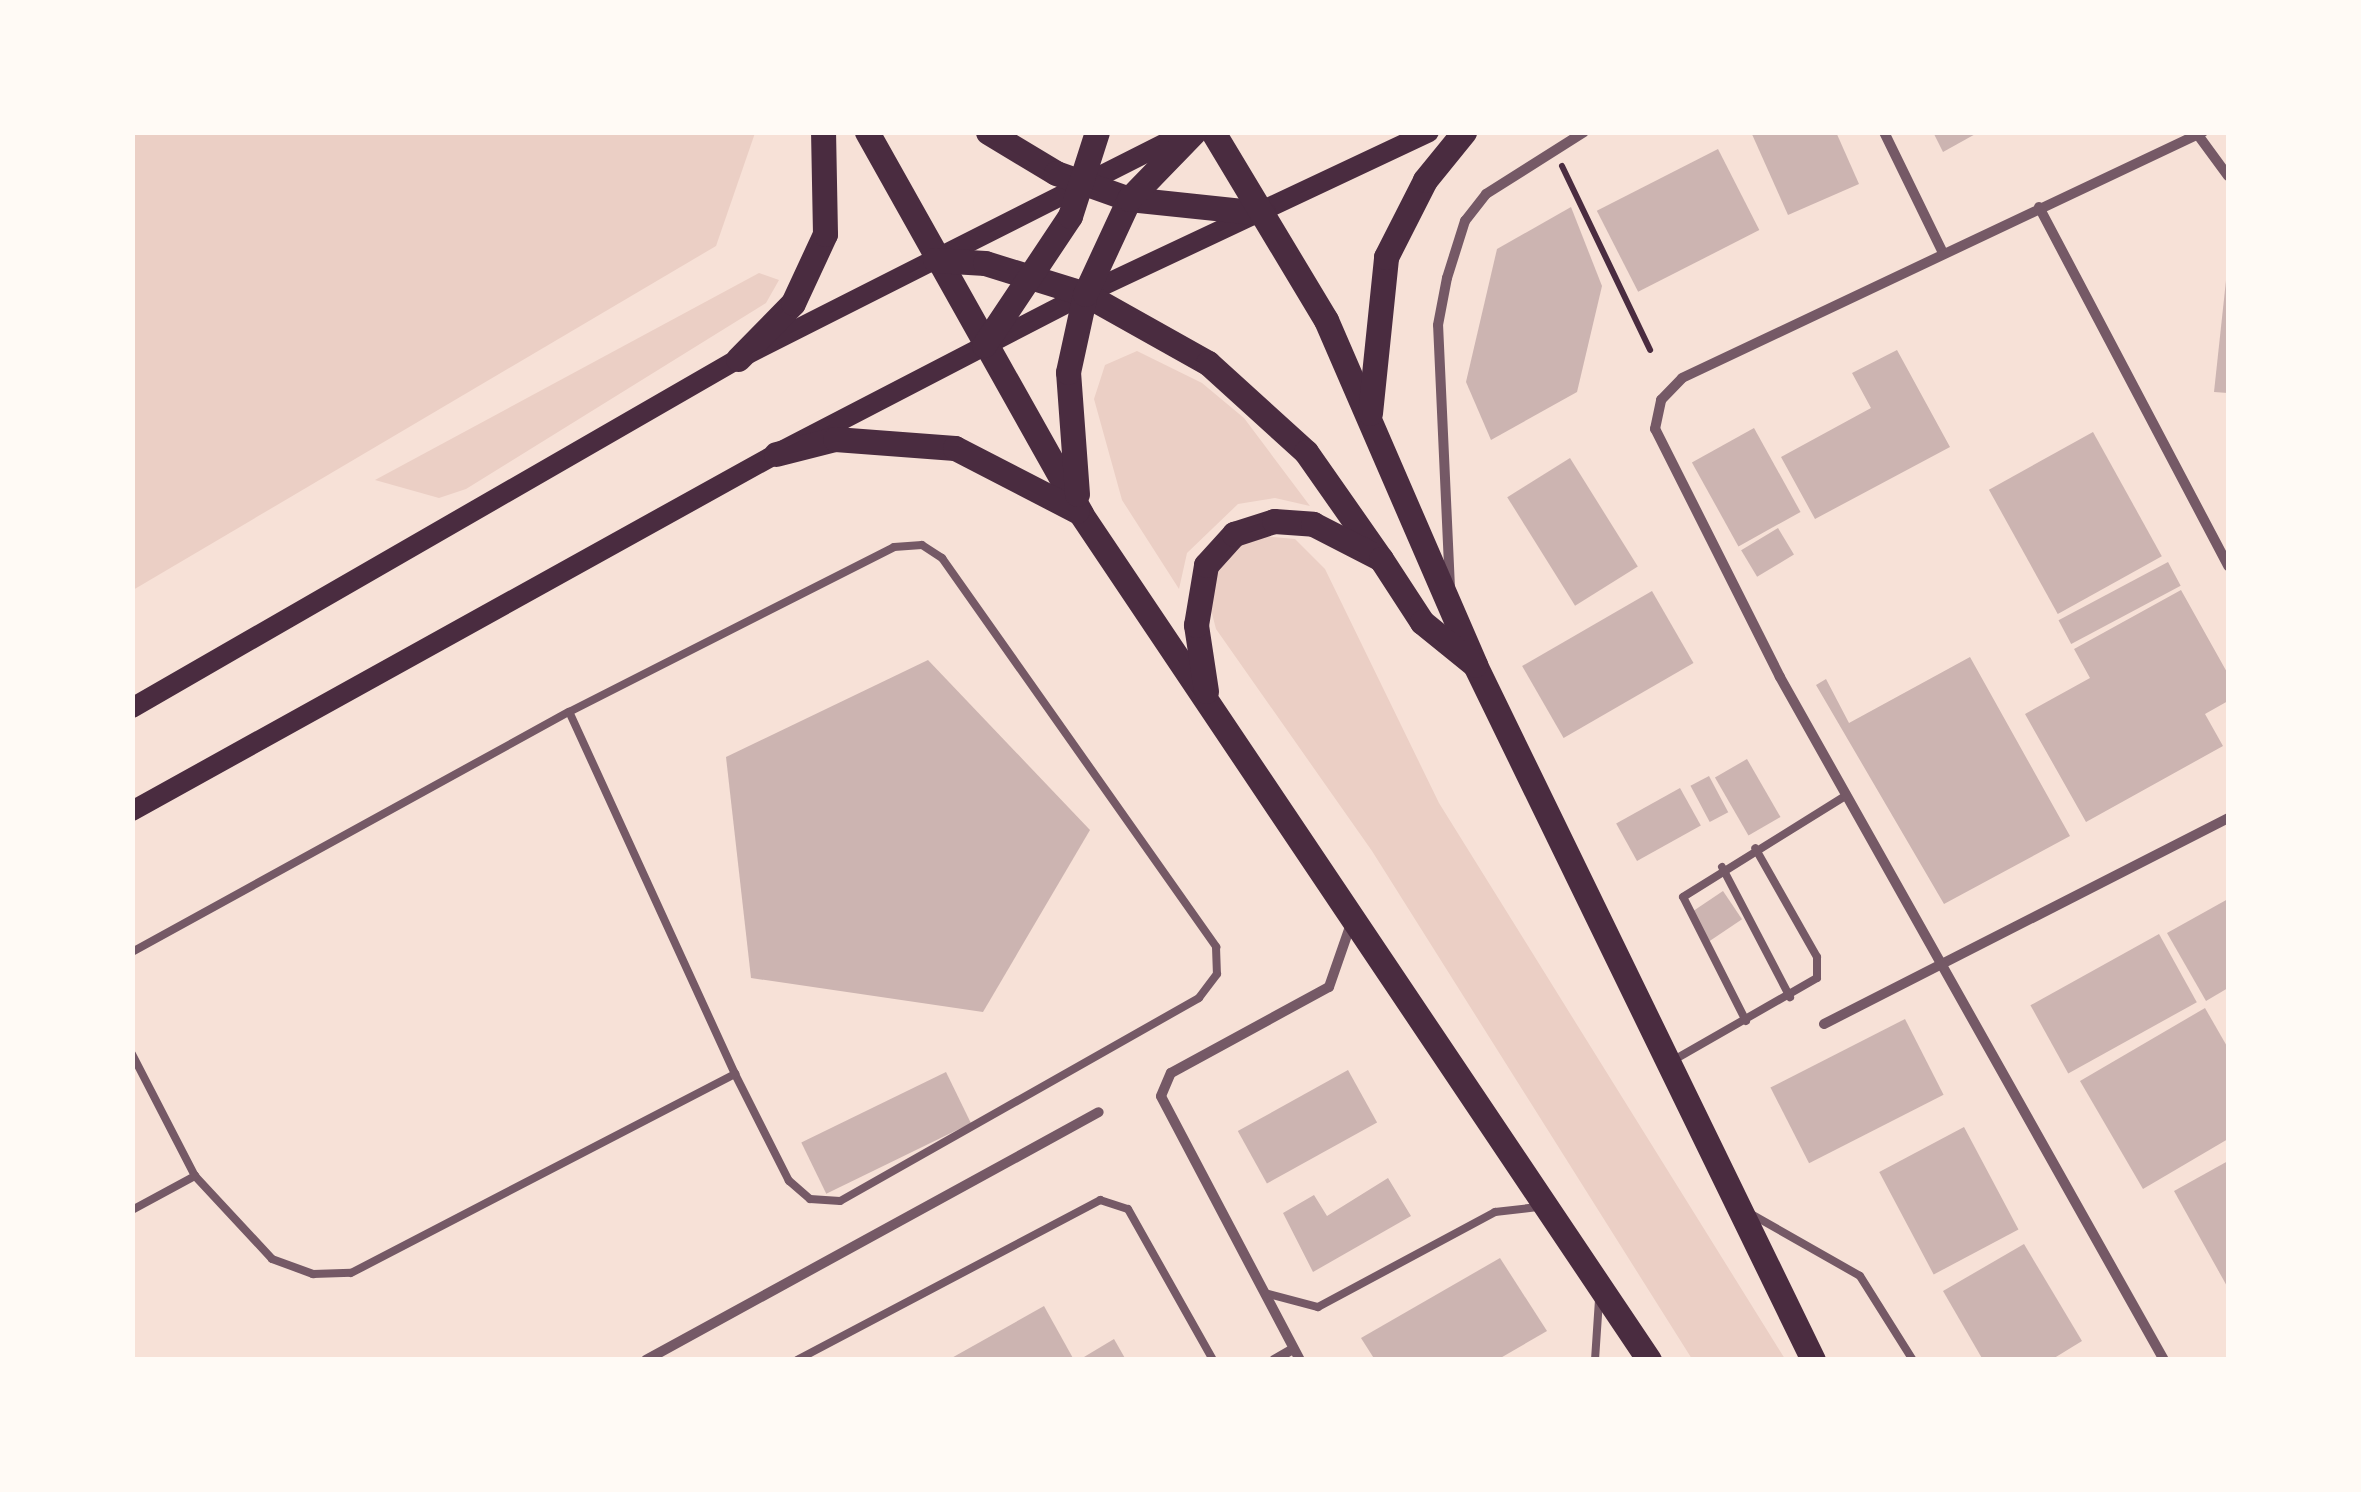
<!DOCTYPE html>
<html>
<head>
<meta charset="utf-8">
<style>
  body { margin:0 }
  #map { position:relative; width:2361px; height:1492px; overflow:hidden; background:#f7e1d7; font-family:Barlow,sans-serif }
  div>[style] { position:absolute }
  .green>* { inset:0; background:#ebcfc5 }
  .building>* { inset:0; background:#ccb4b1; transform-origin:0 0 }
  .path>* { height:6px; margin:-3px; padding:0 3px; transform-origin:3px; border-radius:3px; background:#4a2c40 }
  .service>* { height:8px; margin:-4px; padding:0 4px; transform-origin:4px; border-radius:4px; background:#755966 }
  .minor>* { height:10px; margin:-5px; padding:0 5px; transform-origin:5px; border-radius:5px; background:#755966 }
  .secondary>* { height:20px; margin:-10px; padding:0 10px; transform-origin:10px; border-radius:10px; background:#4a2c40 }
  .primary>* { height:25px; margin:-12.5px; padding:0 12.5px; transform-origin:12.5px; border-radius:12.5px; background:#4a2c40 }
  span { translate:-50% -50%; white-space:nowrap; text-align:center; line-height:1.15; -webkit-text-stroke:8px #fffaf5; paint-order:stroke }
  .frame { position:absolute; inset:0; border:135px solid #fffaf5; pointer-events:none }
</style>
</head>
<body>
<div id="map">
  <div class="green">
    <i style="clip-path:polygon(133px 132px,755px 132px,755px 133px,716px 246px,133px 590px)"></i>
    <i style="clip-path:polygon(759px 273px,779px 280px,766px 303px,466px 489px,439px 498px,375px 480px)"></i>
    <i style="clip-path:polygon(1137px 351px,1202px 383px,1244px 418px,1310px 506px,1275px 498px,1238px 504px,1187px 553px,1179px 589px,1122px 500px,1094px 399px,1105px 365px)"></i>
    <i style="clip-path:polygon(1260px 536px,1295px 539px,1325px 569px,1439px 803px,1785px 1359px,1692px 1359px,1372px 851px,1216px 629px,1209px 602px,1217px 565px,1231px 546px)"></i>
  </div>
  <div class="building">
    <i style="clip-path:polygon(1751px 132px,1836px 132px,1859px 184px,1788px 215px)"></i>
    <i style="clip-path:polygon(1933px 132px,1979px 132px,1943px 152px)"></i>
    <i style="left:1718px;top:149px;width:91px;height:136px;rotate:63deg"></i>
    <i style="clip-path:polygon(1571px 207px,1602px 286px,1577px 392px,1491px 440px,1466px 382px,1497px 249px)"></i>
    <i style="clip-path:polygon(2228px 262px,2228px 393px,2214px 392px)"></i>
    <i style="clip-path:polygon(1897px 350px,1950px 447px,1815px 519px,1781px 457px,1871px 408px,1852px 373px)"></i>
    <i style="left:1754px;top:428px;width:96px;height:71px;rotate:61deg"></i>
    <i style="left:2093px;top:432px;width:142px;height:119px;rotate:61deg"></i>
    <i style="left:1570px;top:458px;width:128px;height:74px;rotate:58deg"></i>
    <i style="left:1778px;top:528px;width:31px;height:43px;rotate:59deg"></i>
    <i style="left:2168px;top:562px;width:27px;height:124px;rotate:62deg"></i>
    <i style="clip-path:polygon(2181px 590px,2228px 674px,2228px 701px,2205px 714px,2223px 746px,2086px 822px,2025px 714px,2090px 678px,2074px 649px)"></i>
    <i style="left:1652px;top:591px;width:83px;height:150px;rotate:60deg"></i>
    <i style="clip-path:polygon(1970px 657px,2070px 836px,1944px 904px,1816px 685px,1826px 679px,1849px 723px)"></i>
    <i style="clip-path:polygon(928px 660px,1090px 830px,983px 1012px,751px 978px,726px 757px)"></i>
    <i style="left:1747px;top:759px;width:67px;height:37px;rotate:60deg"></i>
    <i style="left:1709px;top:776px;width:41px;height:21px;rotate:62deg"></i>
    <i style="left:1680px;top:788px;width:43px;height:73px;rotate:61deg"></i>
    <i style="left:1723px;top:891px;width:34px;height:39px;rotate:56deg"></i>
    <i style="clip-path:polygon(2228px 899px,2228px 988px,2206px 1001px,2167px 933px)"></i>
    <i style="left:2159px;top:934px;width:78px;height:147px;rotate:61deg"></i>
    <i style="clip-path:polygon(2205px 1008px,2228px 1048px,2228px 1139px,2143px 1189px,2080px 1081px)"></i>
    <i style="left:1905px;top:1019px;width:85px;height:151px;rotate:63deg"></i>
    <i style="left:1348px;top:1070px;width:60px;height:126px;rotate:61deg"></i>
    <i style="left:946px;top:1072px;width:57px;height:161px;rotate:64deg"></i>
    <i style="left:1964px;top:1127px;width:116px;height:96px;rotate:62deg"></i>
    <i style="clip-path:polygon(2228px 1161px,2228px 1288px,2174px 1191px)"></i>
    <i style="clip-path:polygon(1388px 1178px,1411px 1216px,1313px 1272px,1283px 1213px,1314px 1195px,1327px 1216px)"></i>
    <i style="clip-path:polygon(2024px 1244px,2082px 1341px,2051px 1360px,1983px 1360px,1943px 1291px)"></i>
    <i style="clip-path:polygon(1500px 1258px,1547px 1331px,1497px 1360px,1375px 1360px,1361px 1338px)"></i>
    <i style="clip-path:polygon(1044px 1306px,1074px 1360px,948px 1360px)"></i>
    <i style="clip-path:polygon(1114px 1339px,1126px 1360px,1079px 1360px)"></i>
  </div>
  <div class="path">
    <i style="left:1562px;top:166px;width:204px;rotate:64.4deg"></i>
  </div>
  <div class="service">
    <i style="left:1722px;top:867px;width:147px;rotate:62.4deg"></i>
    <i style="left:132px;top:952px;width:499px;rotate:-28.8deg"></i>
    <i style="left:569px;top:712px;width:364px;rotate:-26.9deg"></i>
    <i style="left:894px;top:547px;width:28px;rotate:-4deg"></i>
    <i style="left:922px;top:545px;width:24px;rotate:33deg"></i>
    <i style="left:942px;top:558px;width:476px;rotate:54.8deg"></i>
    <i style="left:1216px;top:947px;width:27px;rotate:88deg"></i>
    <i style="left:1217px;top:974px;width:30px;rotate:127deg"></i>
    <i style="left:1199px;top:998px;width:412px;rotate:150.5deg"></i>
    <i style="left:840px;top:1201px;width:30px;rotate:-176deg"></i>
    <i style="left:810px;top:1199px;width:28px;rotate:-139deg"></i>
    <i style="left:789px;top:1181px;width:120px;rotate:-116.8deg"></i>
    <i style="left:735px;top:1074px;width:398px;rotate:-114.6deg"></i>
    <i style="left:1746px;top:1021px;width:139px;rotate:-116.9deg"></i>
    <i style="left:1683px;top:897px;width:193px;rotate:-31.9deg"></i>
    <i style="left:132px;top:1054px;width:137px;rotate:62.7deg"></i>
    <i style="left:195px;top:1176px;width:113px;rotate:47.1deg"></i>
    <i style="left:272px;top:1259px;width:44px;rotate:20.1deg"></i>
    <i style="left:313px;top:1274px;width:38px;rotate:-2deg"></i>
    <i style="left:351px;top:1273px;width:433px;rotate:-27.4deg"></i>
    <i style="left:1672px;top:1061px;width:167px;rotate:-29.8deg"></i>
    <i style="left:1817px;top:978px;width:21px;rotate:-90deg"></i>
    <i style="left:1817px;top:957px;width:125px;rotate:-119.6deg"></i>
    <i style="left:132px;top:1210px;width:72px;rotate:-28.4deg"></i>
    <i style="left:1751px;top:1214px;width:125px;rotate:29.6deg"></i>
    <i style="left:1860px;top:1276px;width:99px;rotate:57.8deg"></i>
    <i style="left:1265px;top:1293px;width:55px;rotate:14.8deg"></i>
    <i style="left:1318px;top:1307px;width:201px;rotate:-28.2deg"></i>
    <i style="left:1495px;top:1212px;width:43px;rotate:-6.6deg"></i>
    <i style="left:797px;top:1360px;width:343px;rotate:-27.8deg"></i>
    <i style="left:1100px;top:1200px;width:29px;rotate:18deg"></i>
    <i style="left:1128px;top:1209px;width:173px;rotate:60.6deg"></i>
    <i style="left:1595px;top:1360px;width:61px;rotate:-86.2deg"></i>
  </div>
  <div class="minor">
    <i style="left:1884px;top:132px;width:132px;rotate:64deg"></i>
    <i style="left:2198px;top:135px;width:51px;rotate:53.8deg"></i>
    <i style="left:2039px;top:207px;width:406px;rotate:62.2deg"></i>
    <i style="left:1450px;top:588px;width:263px;rotate:-92.6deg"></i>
    <i style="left:1438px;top:325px;width:48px;rotate:-79.2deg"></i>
    <i style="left:1447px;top:278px;width:60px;rotate:-72.5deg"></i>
    <i style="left:1465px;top:221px;width:34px;rotate:-52deg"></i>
    <i style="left:1486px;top:194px;width:116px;rotate:-32.3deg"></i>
    <i style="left:1824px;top:1024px;width:453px;rotate:-27deg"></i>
    <i style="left:646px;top:1360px;width:516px;rotate:-28.7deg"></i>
    <i style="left:1274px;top:1360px;width:22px;rotate:-30deg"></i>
    <i style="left:1300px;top:1360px;width:298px;rotate:-117.8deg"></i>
    <i style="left:1161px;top:1096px;width:25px;rotate:-67deg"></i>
    <i style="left:1171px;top:1073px;width:180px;rotate:-28.6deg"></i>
    <i style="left:1329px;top:987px;width:67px;rotate:-70.8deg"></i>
    <i style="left:2164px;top:1360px;width:784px;rotate:-119.35deg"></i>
    <i style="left:1780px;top:677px;width:278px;rotate:-116.7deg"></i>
    <i style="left:1655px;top:429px;width:30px;rotate:-78deg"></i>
    <i style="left:1661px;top:400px;width:30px;rotate:-46deg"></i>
    <i style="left:1682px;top:378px;width:576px;rotate:-25.28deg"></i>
  </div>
  <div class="secondary">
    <i style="left:132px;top:708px;width:699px;rotate:-29.94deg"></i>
    <i style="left:738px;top:359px;width:503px;rotate:-26.82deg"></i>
    <i style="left:132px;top:811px;width:736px;rotate:-29deg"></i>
    <i style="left:776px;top:454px;width:348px;rotate:-27.4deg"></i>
    <i style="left:1085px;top:294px;width:380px;rotate:-25.2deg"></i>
  </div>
  <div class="primary">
    <i style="left:867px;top:132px;width:438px;rotate:60.7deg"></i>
    <i style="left:1081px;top:514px;width:1019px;rotate:56.12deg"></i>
    <i style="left:988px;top:132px;width:79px;rotate:31.1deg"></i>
    <i style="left:1056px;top:173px;width:77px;rotate:19.6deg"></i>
    <i style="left:1129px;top:199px;width:135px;rotate:6deg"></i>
    <i style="left:1213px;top:132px;width:219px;rotate:59deg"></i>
    <i style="left:1326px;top:320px;width:376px;rotate:66.6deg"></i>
    <i style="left:1475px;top:665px;width:773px;rotate:64.06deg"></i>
    <i style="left:935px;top:260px;width:50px;rotate:3.4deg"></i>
    <i style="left:985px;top:263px;width:105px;rotate:17.2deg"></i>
    <i style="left:1085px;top:294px;width:141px;rotate:29.3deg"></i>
    <i style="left:1208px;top:363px;width:132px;rotate:42.2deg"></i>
    <i style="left:1306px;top:452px;width:131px;rotate:55deg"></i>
    <i style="left:984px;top:345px;width:155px;rotate:-56.3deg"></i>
    <i style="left:1070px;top:216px;width:88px;rotate:-72.2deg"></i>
    <i style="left:738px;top:359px;width:78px;rotate:-45.5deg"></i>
    <i style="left:793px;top:303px;width:76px;rotate:-65.1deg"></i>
    <i style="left:825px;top:234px;width:102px;rotate:-91.1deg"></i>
    <i style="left:1370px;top:413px;width:157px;rotate:-84.1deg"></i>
    <i style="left:1386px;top:257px;width:86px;rotate:-63.1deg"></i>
    <i style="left:1425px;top:180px;width:62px;rotate:-50.9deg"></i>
    <i style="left:776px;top:454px;width:61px;rotate:-14.3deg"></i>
    <i style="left:835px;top:439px;width:120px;rotate:4.3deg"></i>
    <i style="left:955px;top:448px;width:137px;rotate:27.3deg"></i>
    <i style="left:1077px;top:494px;width:122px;rotate:-94.2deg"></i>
    <i style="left:1068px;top:372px;width:80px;rotate:-77.7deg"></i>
    <i style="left:1085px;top:294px;width:105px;rotate:-65.1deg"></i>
    <i style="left:1129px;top:199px;width:93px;rotate:-45.9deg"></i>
    <i style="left:1206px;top:691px;width:67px;rotate:-98.6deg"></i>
    <i style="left:1196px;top:625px;width:61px;rotate:-80.5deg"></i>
    <i style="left:1206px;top:565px;width:42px;rotate:-47.9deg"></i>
    <i style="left:1234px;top:534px;width:42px;rotate:-18deg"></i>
    <i style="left:1274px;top:521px;width:39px;rotate:4deg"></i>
    <i style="left:1313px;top:524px;width:76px;rotate:27.2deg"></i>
    <i style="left:1381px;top:559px;width:75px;rotate:56.9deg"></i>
    <i style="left:1422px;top:622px;width:68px;rotate:39.1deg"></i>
  </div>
  <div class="frame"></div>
</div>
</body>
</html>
